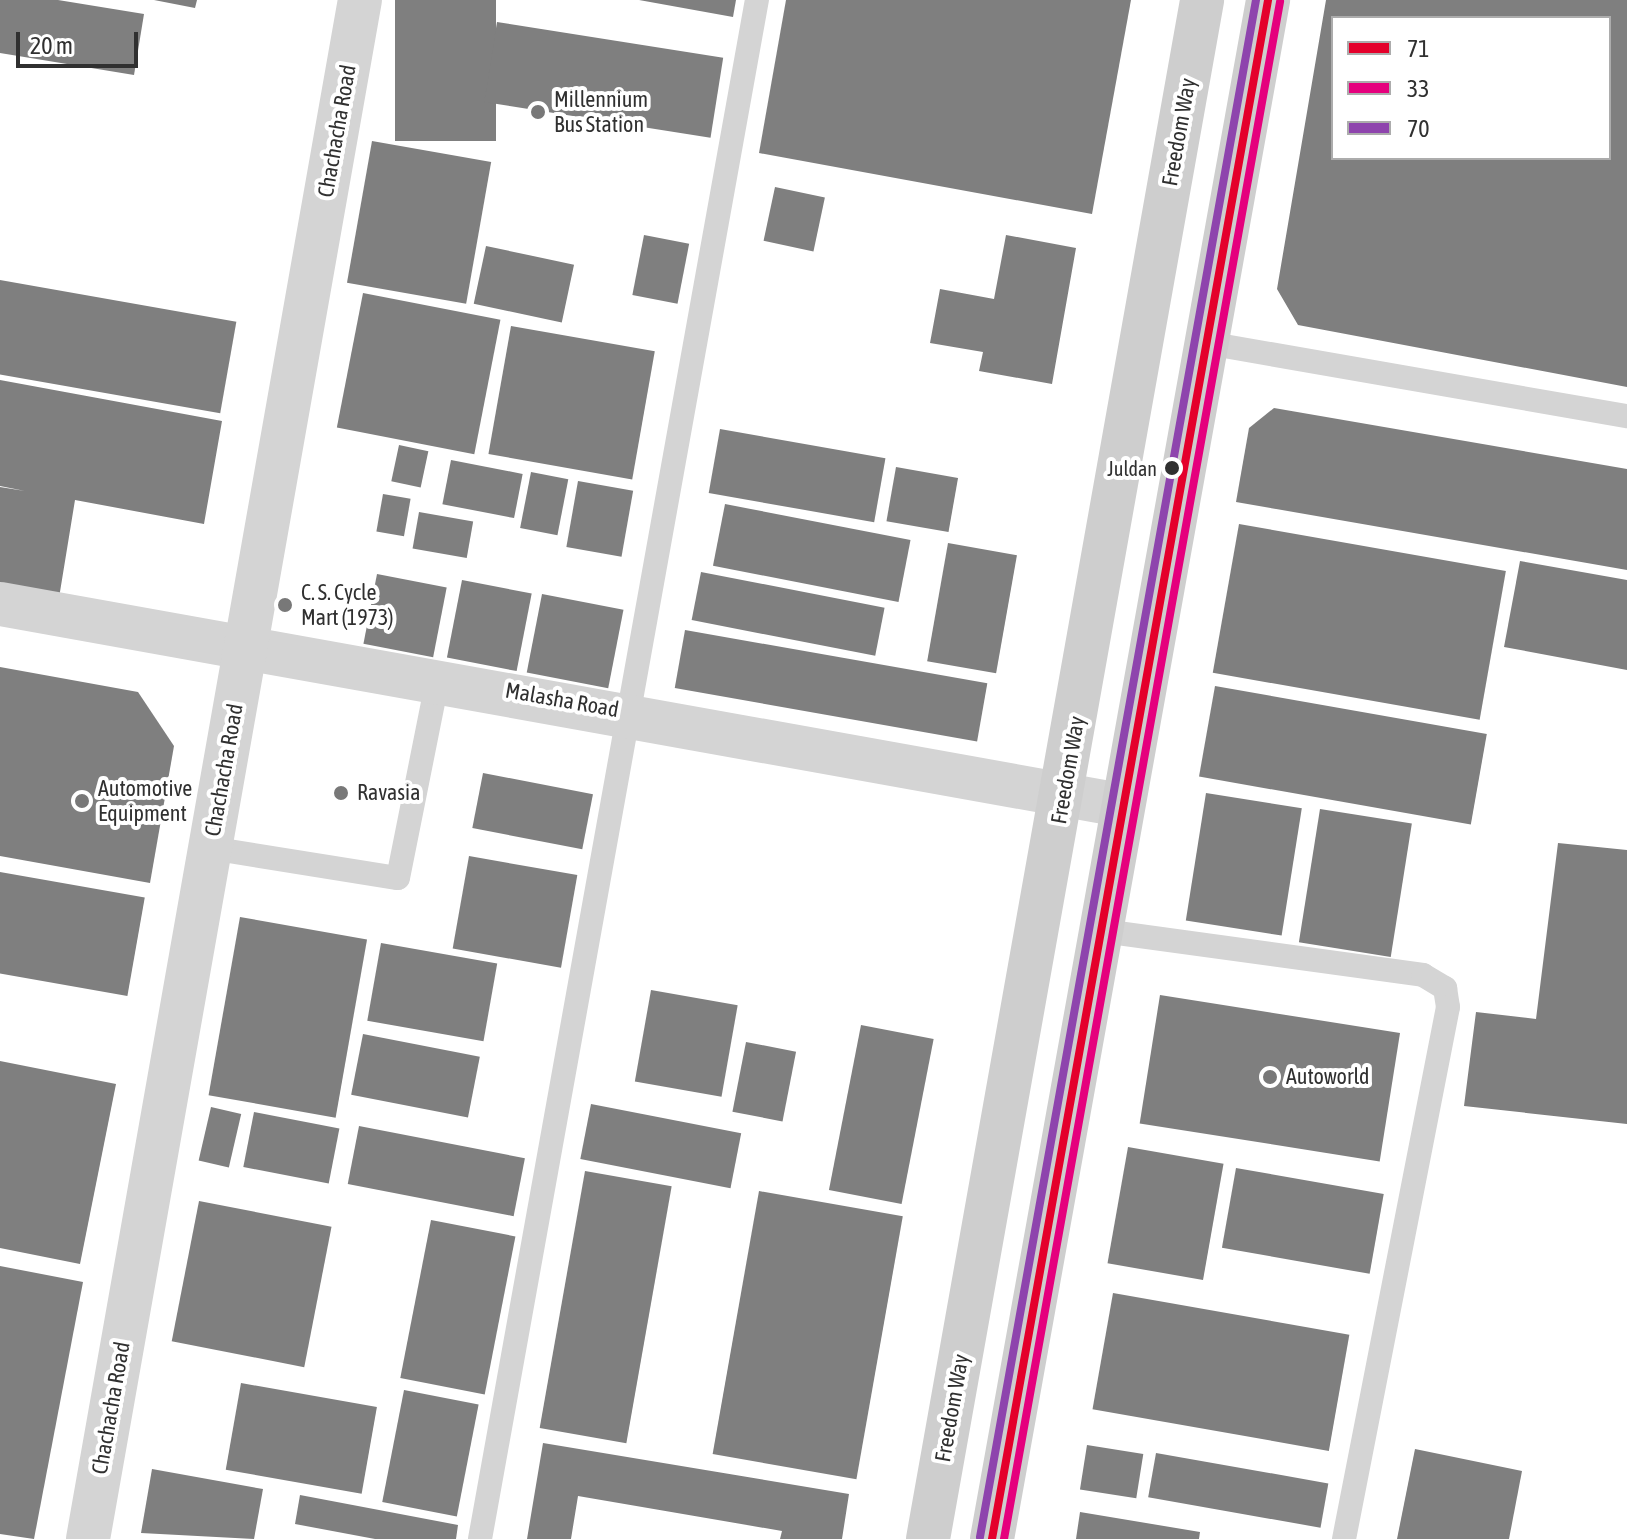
<!DOCTYPE html>
<html>
<head>
<meta charset="utf-8">
<style>
  body { margin:0 }
  #map { position:relative; width:1627px; height:1539px; overflow:hidden; background:#fff; font-family:"Asap Condensed",sans-serif }
  div>[style] { position:absolute }
  .building>* { inset:0; background:#7f7f7f; transform-origin:0 0 }
  .service>* { height:24px; margin:-12px; padding:0 12px; transform-origin:12px; border-radius:12px; background:#d4d4d4 }
  .tertiary>* { height:44px; margin:-22px; padding:0 22px; transform-origin:22px; border-radius:22px; background:#d4d4d4 }
  .secondary>* { height:44px; margin:-22px; padding:0 22px; transform-origin:22px; border-radius:22px; background:#cecece }
  .bus-1>* { height:8px; margin:-4px; padding:0 4px; transform-origin:4px; border-radius:4px; background:#e4002b }
  .bus-2>* { height:8px; margin:-4px; padding:0 4px; transform-origin:4px; border-radius:4px; background:#e5007d }
  .bus-3>* { height:8px; margin:-4px; padding:0 4px; transform-origin:4px; border-radius:4px; background:#8e44ad }
  .dots>* { width:22px; height:22px; translate:-50% -50%; box-sizing:border-box; border:4px solid #fff; border-radius:50% }
  span { translate:-50% -50%; white-space:nowrap; text-align:center; line-height:1.15; -webkit-text-stroke:8px #fff; paint-order:stroke }
  .bus-label { font-size:20px; color:#303030 }
  .right { translate:-100% -50%; text-align:right }
  .poi-label { font-size:22px; color:#303030 }
  .left { translate:0 -50%; text-align:left }
  .street-label { font-size:22px; color:#303030 }
  .legend { position:absolute; left:1331px; top:16px; width:280px; height:144px; box-sizing:border-box; background:#fff; border:2px solid #acacac; margin:0; padding:10px 14px; list-style:none; font-size:24px; color:#303030 }
  .legend li { display:flex; align-items:center; gap:16px; height:40px }
  .legend b { width:40px; border:2px solid #acacac }
  .scale { position:absolute; left:16px; top:32px; width:122px; height:36px; box-sizing:border-box; border:4px solid #303030; border-top:0; padding-left:10px; font-size:24px; line-height:28px; white-space:nowrap; color:#303030; -webkit-text-stroke:6px #fff; paint-order:stroke }
</style>
</head>
<body>
<div id="map">
  <div class="building">
    <i style="clip-path:polygon(0 0,58px 0,144px 14px,134px 75px,0 53px)"></i>
    <i style="clip-path:polygon(154px 0,197px 0,195px 8px)"></i>
    <i style="left:395px;top:0;width:101px;height:141px"></i>
    <i style="clip-path:polygon(639px 0,736px 0,733px 17px)"></i>
    <i style="clip-path:polygon(786px 0,1131px 0,1092px 214px,759px 153px)"></i>
    <i style="clip-path:polygon(evenodd,1326px 0,1627px 0,1627px 387px,1298px 325px,1277px 289px,1326px 0,1333px 18px,1609px 18px,1609px 158px,1333px 158px,1333px 18px)"></i>
    <i style="left:497px;top:22px;width:229px;height:81px;rotate:9deg"></i>
    <i style="left:372px;top:141px;width:121px;height:144px;rotate:10deg"></i>
    <i style="left:775px;top:187px;width:51px;height:55px;rotate:12deg"></i>
    <i style="left:644px;top:235px;width:46px;height:61px;rotate:11deg"></i>
    <i style="clip-path:polygon(1006px 235px,1076px 248px,1052px 384px,979px 371px,983px 352px,930px 343px,940px 289px,994px 299px)"></i>
    <i style="left:486px;top:246px;width:90px;height:59px;rotate:12deg"></i>
    <i style="left:0;top:280px;width:240px;height:93px;rotate:10deg"></i>
    <i style="left:363px;top:293px;width:140px;height:137px;rotate:11deg"></i>
    <i style="left:511px;top:326px;width:146px;height:130px;rotate:10deg"></i>
    <i style="clip-path:polygon(0 380px,222px 421px,204px 524px,75px 500px,59px 598px,0 588px,0 487px,25px 491px,0 486px)"></i>
    <i style="clip-path:polygon(1274px 408px,1627px 469px,1627px 570px,1236px 502px,1249px 428px)"></i>
    <i style="left:720px;top:429px;width:168px;height:65px;rotate:10deg"></i>
    <i style="left:399px;top:445px;width:30px;height:37px;rotate:12deg"></i>
    <i style="left:451px;top:460px;width:73px;height:45px;rotate:11deg"></i>
    <i style="left:896px;top:467px;width:63px;height:55px;rotate:10deg"></i>
    <i style="left:531px;top:472px;width:38px;height:57px;rotate:11deg"></i>
    <i style="left:578px;top:481px;width:56px;height:67px;rotate:10deg"></i>
    <i style="left:383px;top:494px;width:28px;height:38px;rotate:10deg"></i>
    <i style="left:725px;top:504px;width:189px;height:63px;rotate:11deg"></i>
    <i style="left:419px;top:512px;width:55px;height:37px;rotate:10deg"></i>
    <i style="left:1239px;top:524px;width:271px;height:151px;rotate:10deg"></i>
    <i style="left:948px;top:543px;width:70px;height:120px;rotate:10deg"></i>
    <i style="clip-path:polygon(1520px 561px,1627px 580px,1627px 670px,1504px 647px)"></i>
    <i style="left:701px;top:572px;width:187px;height:49px;rotate:11deg"></i>
    <i style="left:377px;top:574px;width:71px;height:71px;rotate:11deg"></i>
    <i style="left:462px;top:580px;width:71px;height:79px;rotate:11deg"></i>
    <i style="left:542px;top:594px;width:83px;height:80px;rotate:11deg"></i>
    <i style="left:685px;top:630px;width:307px;height:59px;rotate:10deg"></i>
    <i style="clip-path:polygon(0 667px,138px 692px,174px 746px,150px 883px,0 856px)"></i>
    <i style="left:1215px;top:686px;width:276px;height:92px;rotate:10deg"></i>
    <i style="left:483px;top:773px;width:112px;height:56px;rotate:11deg"></i>
    <i style="left:1206px;top:793px;width:97px;height:129px;rotate:9deg"></i>
    <i style="left:1320px;top:809px;width:93px;height:135px;rotate:9deg"></i>
    <i style="clip-path:polygon(1558px 843px,1627px 850px,1627px 1124px,1464px 1106px,1476px 1012px,1536px 1019px)"></i>
    <i style="left:469px;top:856px;width:110px;height:94px;rotate:10deg"></i>
    <i style="left:0;top:872px;width:147px;height:100px;rotate:10deg"></i>
    <i style="left:240px;top:917px;width:129px;height:181px;rotate:10deg"></i>
    <i style="left:381px;top:943px;width:118px;height:79px;rotate:10deg"></i>
    <i style="left:651px;top:990px;width:88px;height:93px;rotate:10deg"></i>
    <i style="left:1160px;top:995px;width:243px;height:130px;rotate:9deg"></i>
    <i style="left:861px;top:1025px;width:74px;height:168px;rotate:11deg"></i>
    <i style="left:363px;top:1034px;width:119px;height:62px;rotate:11deg"></i>
    <i style="left:746px;top:1042px;width:51px;height:71px;rotate:11deg"></i>
    <i style="clip-path:polygon(0 1061px,116px 1084px,80px 1264px,0 1248px)"></i>
    <i style="left:591px;top:1104px;width:153px;height:56px;rotate:11deg"></i>
    <i style="left:211px;top:1107px;width:31px;height:55px;rotate:13deg"></i>
    <i style="left:254px;top:1112px;width:87px;height:56px;rotate:11deg"></i>
    <i style="left:359px;top:1126px;width:169px;height:59px;rotate:11deg"></i>
    <i style="left:1128px;top:1147px;width:97px;height:118px;rotate:10deg"></i>
    <i style="left:1236px;top:1168px;width:150px;height:81px;rotate:10deg"></i>
    <i style="left:585px;top:1171px;width:88px;height:261px;rotate:10deg"></i>
    <i style="left:759px;top:1191px;width:146px;height:267px;rotate:10deg"></i>
    <i style="left:199px;top:1201px;width:135px;height:143px;rotate:11deg"></i>
    <i style="left:431px;top:1220px;width:86px;height:161px;rotate:11deg"></i>
    <i style="clip-path:polygon(0 1266px,83px 1282px,34px 1539px,0 1534px)"></i>
    <i style="left:1113px;top:1293px;width:240px;height:118px;rotate:10deg"></i>
    <i style="left:241px;top:1383px;width:138px;height:88px;rotate:10deg"></i>
    <i style="left:404px;top:1390px;width:76px;height:114px;rotate:11deg"></i>
    <i style="clip-path:polygon(543px 1443px,849px 1494px,842px 1539px,780px 1539px,782px 1531px,578px 1496px,571px 1539px,527px 1539px)"></i>
    <i style="left:1087px;top:1445px;width:57px;height:45px;rotate:9deg"></i>
    <i style="clip-path:polygon(1415px 1449px,1522px 1471px,1509px 1539px,1397px 1539px)"></i>
    <i style="left:1156px;top:1453px;width:175px;height:45px;rotate:10deg"></i>
    <i style="clip-path:polygon(152px 1469px,263px 1489px,254px 1539px,141px 1533px)"></i>
    <i style="clip-path:polygon(300px 1495px,458px 1525px,456px 1539px,375px 1539px,295px 1524px)"></i>
    <i style="clip-path:polygon(1080px 1512px,1200px 1532px,1199px 1539px,1076px 1539px)"></i>
  </div>
  <div class="service">
    <i style="left:1207px;top:343px;width:426px;rotate:9.9deg"></i>
    <i style="left:210px;top:848px;width:190px;rotate:9.1deg"></i>
    <i style="left:398px;top:878px;width:204px;rotate:-78.7deg"></i>
    <i style="left:1103px;top:931px;width:323px;rotate:7.8deg"></i>
    <i style="left:1423px;top:975px;width:26px;rotate:31deg"></i>
    <i style="left:1445px;top:988px;width:19px;rotate:81deg"></i>
    <i style="left:1448px;top:1007px;width:542px;rotate:101.06deg"></i>
    <i style="left:480px;top:1539px;width:1564px;rotate:-79.8deg"></i>
  </div>
  <div class="tertiary">
    <i style="left:0;top:604px;width:1139px;rotate:10.17deg"></i>
    <i style="left:88px;top:1539px;width:1563px;rotate:-79.98deg"></i>
  </div>
  <div class="secondary">
    <i style="left:928px;top:1539px;width:1563px;rotate:-79.9deg"></i>
    <i style="left:992px;top:1539px;width:1564px;rotate:-79.83deg"></i>
  </div>
  <div class="bus-1">
    <i style="left:992px;top:1539px;width:1564px;rotate:-79.83deg"></i>
  </div>
  <div class="bus-2">
    <i style="left:1004px;top:1539px;width:1562px;rotate:-79.82deg"></i>
  </div>
  <div class="bus-3">
    <i style="left:980px;top:1537px;width:1562px;rotate:-79.82deg"></i>
  </div>
  <div class="dots">
    <i style="left:538px;top:112px;background:#787878"></i>
    <i style="left:1172px;top:468px;background:#303030"></i>
    <i style="left:285px;top:605px;background:#787878"></i>
    <i style="left:341px;top:793px;background:#787878"></i>
    <i style="left:82px;top:801px;background:#787878"></i>
    <i style="left:1270px;top:1077px;background:#787878"></i>
  </div>
  <div class="bus-label">
    <span class="right" style="left:1157px;top:468px">Juldan</span>
  </div>
  <div class="poi-label">
    <span class="left" style="left:554px;top:112px">Millennium<br>Bus Station</span>
    <span class="left" style="left:301px;top:605px">C. S. Cycle<br>Mart (1973)</span>
    <span class="left" style="left:98px;top:801px">Automotive<br>Equipment</span>
    <span class="left" style="left:357px;top:793px">Ravasia</span>
    <span class="left" style="left:1286px;top:1077px">Autoworld</span>
  </div>
  <div class="street-label">
    <span style="left:337px;top:131px;rotate:-80deg">Chachacha Road</span>
    <span style="left:1179px;top:132px;rotate:-80deg">Freedom Way</span>
    <span style="left:562px;top:700px;rotate:10deg">Malasha Road</span>
    <span style="left:224px;top:770px;rotate:-80deg">Chachacha Road</span>
    <span style="left:1068px;top:770px;rotate:-80deg">Freedom Way</span>
    <span style="left:111px;top:1408px;rotate:-80deg">Chachacha Road</span>
    <span style="left:952px;top:1408px;rotate:-80deg">Freedom Way</span>
  </div>
  <ul class="legend">
  <li><b style="height:10px;background:#e4002b"></b>71</li>
  <li><b style="height:10px;background:#e5007d"></b>33</li>
  <li><b style="height:10px;background:#8e44ad"></b>70</li>
  </ul>
  <div class="scale">20 m</div>
</div>
</body>
</html>
